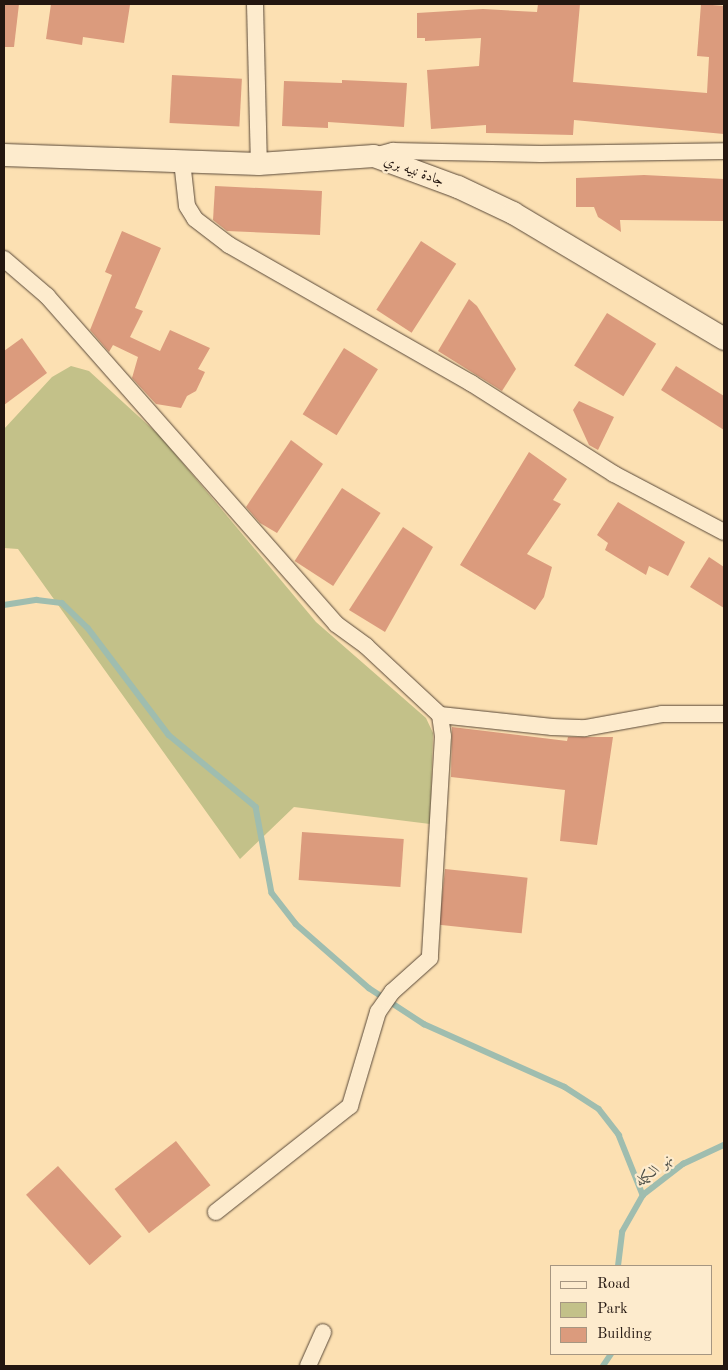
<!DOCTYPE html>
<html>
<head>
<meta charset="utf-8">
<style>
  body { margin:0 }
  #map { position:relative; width:728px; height:1370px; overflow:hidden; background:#fce0b2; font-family:"Old Standard TT",Amiri,serif }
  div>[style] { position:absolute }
  .green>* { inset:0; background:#c3c189 }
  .stream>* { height:5.5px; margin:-2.75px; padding:0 2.75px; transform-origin:2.75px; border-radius:2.75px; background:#9fbdaf }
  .building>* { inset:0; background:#db9b7d; transform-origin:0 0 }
  .roads { filter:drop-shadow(0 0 1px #594838) drop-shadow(0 0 1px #594838) }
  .street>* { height:16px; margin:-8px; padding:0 8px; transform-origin:8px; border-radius:8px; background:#fdebcd }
  .secondary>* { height:22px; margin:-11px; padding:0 11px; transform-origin:11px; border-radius:11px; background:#fdebcd }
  span { translate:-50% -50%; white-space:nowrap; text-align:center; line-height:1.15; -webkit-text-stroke:4.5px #fdebcd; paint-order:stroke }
  .street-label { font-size:14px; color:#231610 }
  .water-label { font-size:15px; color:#4e5048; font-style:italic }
  .frame { position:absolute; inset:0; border:5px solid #231610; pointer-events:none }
  .legend { position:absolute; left:550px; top:1265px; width:162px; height:90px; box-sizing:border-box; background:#fdebcd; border:1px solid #a69681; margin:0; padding:6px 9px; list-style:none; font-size:15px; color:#231610 }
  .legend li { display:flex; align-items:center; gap:10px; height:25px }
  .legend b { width:25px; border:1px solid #a69681 }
</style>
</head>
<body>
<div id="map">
  <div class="green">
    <i style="clip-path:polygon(71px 366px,89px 371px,160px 436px,316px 622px,426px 718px,433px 733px,430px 824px,294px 807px,240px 859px,18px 549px,4px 548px,4px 429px,52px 377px)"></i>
  </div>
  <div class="stream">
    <i style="left:4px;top:605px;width:33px;rotate:-9deg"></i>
    <i style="left:37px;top:600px;width:25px;rotate:7deg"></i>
    <i style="left:62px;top:603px;width:36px;rotate:44deg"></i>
    <i style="left:88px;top:628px;width:134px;rotate:52.9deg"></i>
    <i style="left:169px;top:735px;width:113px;rotate:39.6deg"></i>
    <i style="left:256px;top:807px;width:87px;rotate:79.5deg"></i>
    <i style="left:272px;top:893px;width:39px;rotate:52deg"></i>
    <i style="left:296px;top:924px;width:97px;rotate:41.2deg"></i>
    <i style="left:369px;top:988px;width:66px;rotate:33.2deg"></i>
    <i style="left:424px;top:1024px;width:154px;rotate:24.1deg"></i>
    <i style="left:565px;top:1087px;width:40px;rotate:32.9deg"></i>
    <i style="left:599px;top:1109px;width:33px;rotate:52deg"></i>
    <i style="left:619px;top:1135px;width:65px;rotate:68.2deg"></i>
    <i style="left:618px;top:1266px;width:34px;rotate:-83deg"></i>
    <i style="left:622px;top:1232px;width:43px;rotate:-60.4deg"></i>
    <i style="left:643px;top:1195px;width:51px;rotate:-37.8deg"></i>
    <i style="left:683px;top:1164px;width:45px;rotate:-24.9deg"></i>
    <i style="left:603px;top:1366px;width:14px;rotate:-56deg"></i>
  </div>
  <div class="building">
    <i style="clip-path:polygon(4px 4px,19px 4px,14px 47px,4px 47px)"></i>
    <i style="clip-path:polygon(51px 4px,130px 5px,124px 43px,83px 37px,82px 45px,46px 39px)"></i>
    <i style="clip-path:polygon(538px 4px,580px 4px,573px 82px,707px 93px,709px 57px,697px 56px,701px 4px,724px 6px,724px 134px,574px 120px,573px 135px,486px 133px,486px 125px,431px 129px,427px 70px,479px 66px,481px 38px,425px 41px,425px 38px,417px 38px,417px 13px,483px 9px,537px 12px)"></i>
    <i style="left:172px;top:75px;width:70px;height:48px;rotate:3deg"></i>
    <i style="clip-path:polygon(342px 80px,407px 83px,404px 127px,328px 122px,328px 128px,282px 126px,284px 81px,342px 83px)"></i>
    <i style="clip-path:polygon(644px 175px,724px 179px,724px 221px,620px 220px,621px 232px,598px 217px,594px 207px,576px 207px,576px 178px)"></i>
    <i style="clip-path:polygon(215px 186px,322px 191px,320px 235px,227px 231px,213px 220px)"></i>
    <i style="clip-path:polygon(122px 231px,161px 248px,135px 308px,143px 311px,130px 337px,160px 351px,170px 330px,210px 348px,198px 369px,205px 372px,196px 391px,187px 396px,181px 408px,156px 404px,132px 378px,138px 357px,113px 345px,109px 352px,90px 330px,112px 275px,105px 272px)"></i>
    <i style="left:421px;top:241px;width:42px;height:82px;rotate:33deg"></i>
    <i style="clip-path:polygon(469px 299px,477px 306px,516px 369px,502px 391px,438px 351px)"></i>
    <i style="left:607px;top:313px;width:58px;height:62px;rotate:32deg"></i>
    <i style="clip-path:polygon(22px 338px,47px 373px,4px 405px,4px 351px)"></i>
    <i style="left:344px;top:348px;width:40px;height:78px;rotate:32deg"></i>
    <i style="clip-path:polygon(676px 366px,724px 396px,724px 430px,661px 390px)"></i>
    <i style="clip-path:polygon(579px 401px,614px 417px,598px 450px,589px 445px,573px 410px)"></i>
    <i style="clip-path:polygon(291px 440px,323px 464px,277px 533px,260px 523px,246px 507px)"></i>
    <i style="clip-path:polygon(529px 452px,567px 479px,553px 500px,561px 504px,527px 554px,552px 567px,544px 597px,535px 610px,460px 565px)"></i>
    <i style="left:342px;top:488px;width:46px;height:87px;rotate:33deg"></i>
    <i style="clip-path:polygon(618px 502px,685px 542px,668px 576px,649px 566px,646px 575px,605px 550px,608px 543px,597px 535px)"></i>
    <i style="clip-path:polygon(403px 527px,433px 547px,385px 632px,349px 610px)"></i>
    <i style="clip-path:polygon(709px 557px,724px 567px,724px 608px,690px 587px)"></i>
    <i style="clip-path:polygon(452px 727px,567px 741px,568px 737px,613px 737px,597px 845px,560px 841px,565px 790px,451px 777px)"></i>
    <i style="left:302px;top:832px;width:102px;height:48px;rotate:4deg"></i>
    <i style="left:445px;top:869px;width:83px;height:56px;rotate:6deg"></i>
    <i style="left:176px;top:1141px;width:56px;height:78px;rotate:52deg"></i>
    <i style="left:58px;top:1166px;width:95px;height:43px;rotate:48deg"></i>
  </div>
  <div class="roads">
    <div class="street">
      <i style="left:255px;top:4px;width:160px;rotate:88.6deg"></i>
      <i style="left:374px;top:156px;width:20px;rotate:-15deg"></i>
      <i style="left:393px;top:151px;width:148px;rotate:1.2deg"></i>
      <i style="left:541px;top:154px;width:183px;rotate:-0.9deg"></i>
      <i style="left:182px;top:161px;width:45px;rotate:83.7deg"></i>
      <i style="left:187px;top:206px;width:15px;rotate:58deg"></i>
      <i style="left:195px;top:219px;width:43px;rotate:37.4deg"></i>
      <i style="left:229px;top:245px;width:279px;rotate:29.7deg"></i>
      <i style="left:471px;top:383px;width:169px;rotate:32.5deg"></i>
      <i style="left:614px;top:474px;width:124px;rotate:27.8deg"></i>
      <i style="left:4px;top:259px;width:57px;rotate:40.7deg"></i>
      <i style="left:47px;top:296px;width:437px;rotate:48.6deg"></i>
      <i style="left:336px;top:624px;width:37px;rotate:36deg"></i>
      <i style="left:366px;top:646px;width:101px;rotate:43deg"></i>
      <i style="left:440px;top:715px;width:21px;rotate:82deg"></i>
      <i style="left:443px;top:736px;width:222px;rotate:93.4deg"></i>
      <i style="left:430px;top:958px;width:51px;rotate:138.2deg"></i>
      <i style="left:392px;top:992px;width:24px;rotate:125deg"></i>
      <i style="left:378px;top:1012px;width:98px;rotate:106.6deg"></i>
      <i style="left:350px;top:1106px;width:171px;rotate:141.7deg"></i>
      <i style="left:440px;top:715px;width:113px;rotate:6.1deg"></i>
      <i style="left:552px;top:727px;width:33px;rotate:2deg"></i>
      <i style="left:585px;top:728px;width:78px;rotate:-10.3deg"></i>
      <i style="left:662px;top:714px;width:62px"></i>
      <i style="left:308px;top:1366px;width:37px;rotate:-66deg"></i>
    </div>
    <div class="secondary">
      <i style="left:4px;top:155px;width:255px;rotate:2deg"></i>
      <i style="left:259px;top:164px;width:115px;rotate:-4deg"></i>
      <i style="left:374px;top:156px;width:90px;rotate:20.3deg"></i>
      <i style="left:458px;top:187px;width:61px;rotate:25.3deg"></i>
      <i style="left:513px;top:213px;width:246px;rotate:30.8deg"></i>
    </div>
  </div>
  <div class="street-label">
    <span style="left:414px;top:171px;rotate:20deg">جادة نبيه بري</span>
  </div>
  <div class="water-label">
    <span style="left:655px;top:1171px;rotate:-39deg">نهر الكمله</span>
  </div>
  <div class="frame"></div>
  <ul class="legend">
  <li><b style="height:6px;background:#fdebcd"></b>Road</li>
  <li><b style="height:14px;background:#c3c189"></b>Park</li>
  <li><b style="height:14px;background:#db9b7d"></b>Building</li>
  </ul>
</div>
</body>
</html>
